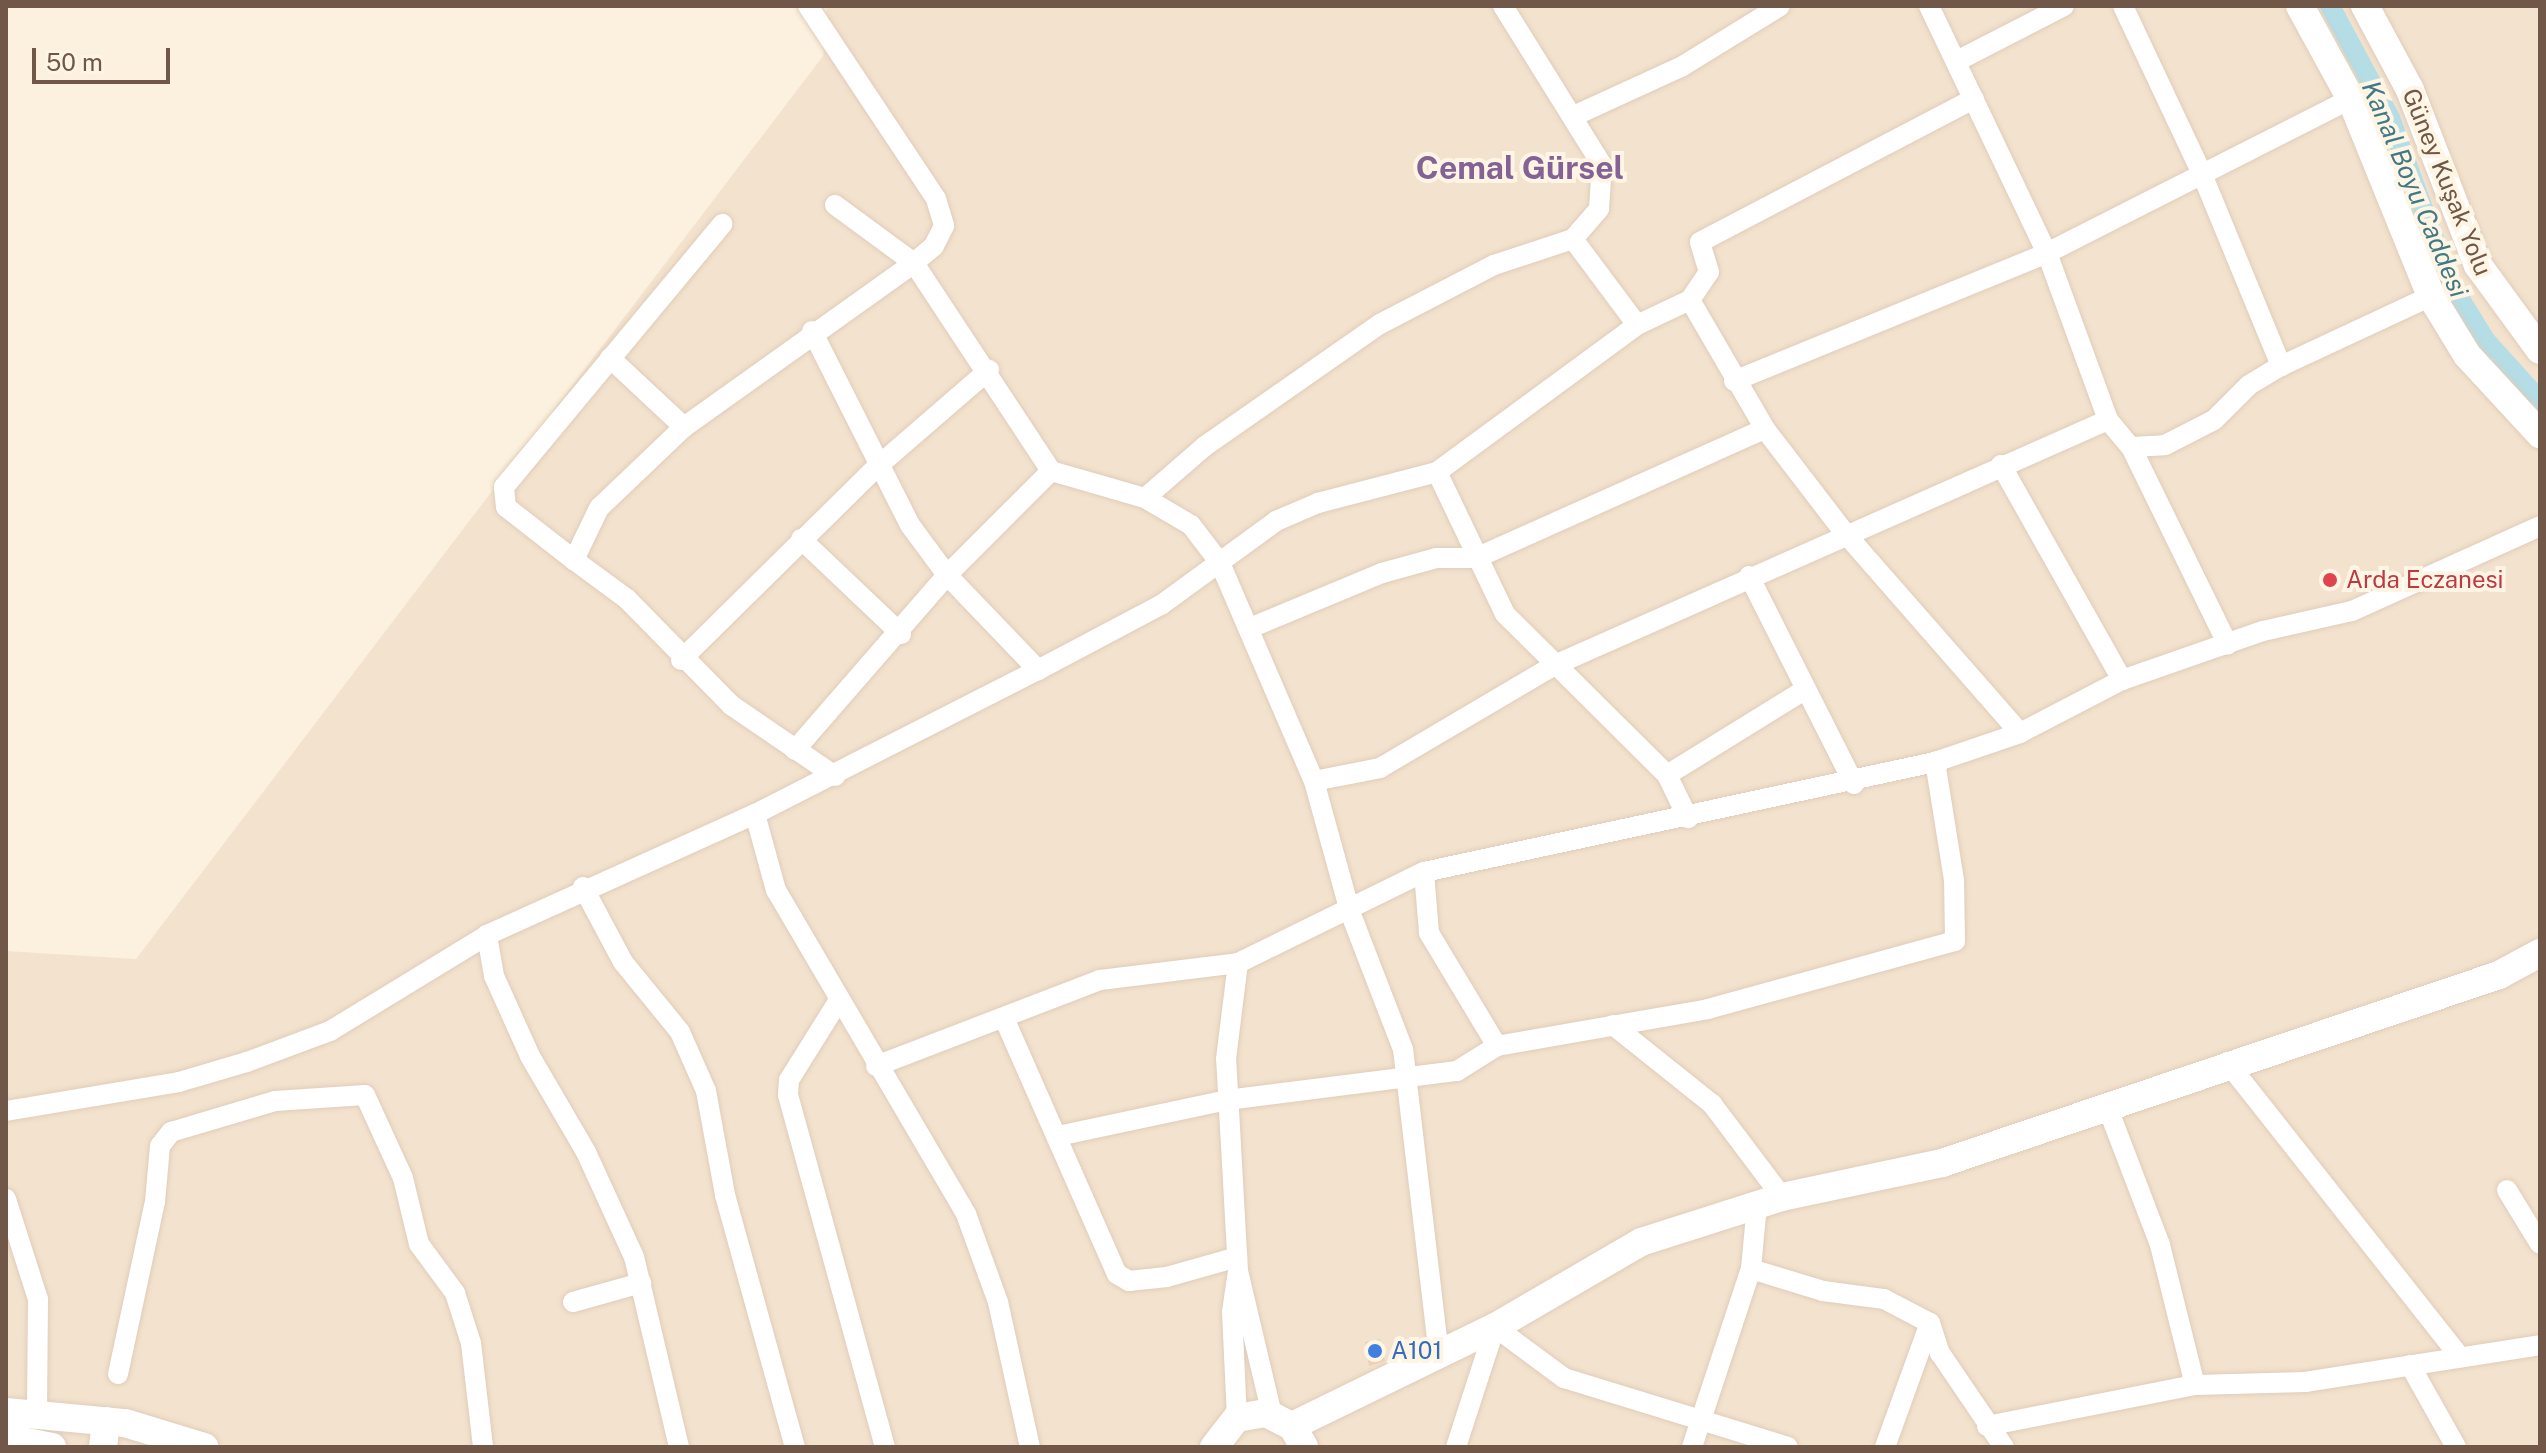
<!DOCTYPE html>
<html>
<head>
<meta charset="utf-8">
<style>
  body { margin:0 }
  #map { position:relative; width:2546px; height:1453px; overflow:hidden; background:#fcf1de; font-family:"Public Sans",sans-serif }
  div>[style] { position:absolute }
  .residential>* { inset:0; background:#f3e2cd }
  .canal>* { height:20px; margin:-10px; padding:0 10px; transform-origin:10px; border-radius:10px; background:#b4dde5 }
  .building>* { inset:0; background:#f1ceb6 }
  .roads { filter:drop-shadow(0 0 2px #dfcdbb) drop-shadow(0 0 2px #dfcdbb) }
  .street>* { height:20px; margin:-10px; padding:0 10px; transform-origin:10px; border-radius:10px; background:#fff }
  .secondary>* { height:28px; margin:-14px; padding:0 14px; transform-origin:14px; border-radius:14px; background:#fff }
  .dots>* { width:22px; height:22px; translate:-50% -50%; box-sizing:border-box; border:4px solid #fff5e4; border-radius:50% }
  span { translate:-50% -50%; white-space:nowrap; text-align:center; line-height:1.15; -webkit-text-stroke:8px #fff5e4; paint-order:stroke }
  .street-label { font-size:24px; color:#715747 }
  .health-label { font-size:24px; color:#be3a42 }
  .left { translate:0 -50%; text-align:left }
  .shop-label { font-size:24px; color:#366cbe }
  .water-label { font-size:26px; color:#417985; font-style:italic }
  .district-label { font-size:32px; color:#856295; font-weight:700 }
  .frame { position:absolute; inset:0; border:8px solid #715747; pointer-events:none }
  .scale { position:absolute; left:32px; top:48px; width:138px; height:36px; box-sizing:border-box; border:4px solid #715747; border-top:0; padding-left:10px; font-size:24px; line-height:28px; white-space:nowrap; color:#715747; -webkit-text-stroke:6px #fff5e4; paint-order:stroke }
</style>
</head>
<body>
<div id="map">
  <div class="residential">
    <i style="clip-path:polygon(827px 6px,2540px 6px,2540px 1447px,6px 1447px,6px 951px,136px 959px,823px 56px)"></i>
  </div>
  <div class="canal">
    <i style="left:2330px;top:6px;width:127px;rotate:61.8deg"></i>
    <i style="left:2390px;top:118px;width:176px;rotate:70deg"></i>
    <i style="left:2450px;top:283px;width:67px;rotate:58.4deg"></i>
    <i style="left:2485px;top:340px;width:82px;rotate:48deg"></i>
  </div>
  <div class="building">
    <i style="clip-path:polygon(1380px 1339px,1385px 1361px,1369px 1366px,1365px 1342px)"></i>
  </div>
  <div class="roads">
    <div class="street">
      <i style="left:808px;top:6px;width:232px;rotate:56.4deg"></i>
      <i style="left:936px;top:199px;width:28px;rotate:73deg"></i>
      <i style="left:944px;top:226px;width:22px;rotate:117deg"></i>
      <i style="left:934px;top:246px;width:26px;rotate:140deg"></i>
      <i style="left:914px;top:263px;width:282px;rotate:144.5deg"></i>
      <i style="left:684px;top:427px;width:117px;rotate:136.4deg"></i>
      <i style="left:599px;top:508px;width:58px;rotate:115.7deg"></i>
      <i style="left:574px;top:560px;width:66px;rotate:36.3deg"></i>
      <i style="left:627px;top:599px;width:148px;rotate:45.5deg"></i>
      <i style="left:731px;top:705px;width:126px;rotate:34.3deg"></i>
      <i style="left:1503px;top:6px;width:187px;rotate:58.1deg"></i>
      <i style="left:1602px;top:165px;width:44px;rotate:93.9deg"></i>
      <i style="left:1599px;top:209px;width:40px;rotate:131deg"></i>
      <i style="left:1929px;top:6px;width:274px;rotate:64.5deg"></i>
      <i style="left:2047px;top:253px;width:178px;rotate:69.9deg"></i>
      <i style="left:2108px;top:420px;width:35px;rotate:50deg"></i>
      <i style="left:2131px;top:447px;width:220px;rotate:63.9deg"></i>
      <i style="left:2123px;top:6px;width:186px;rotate:64.8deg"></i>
      <i style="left:2202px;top:174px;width:208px;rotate:67.6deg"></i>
      <i style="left:1957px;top:61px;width:120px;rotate:-27.2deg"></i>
      <i style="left:1576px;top:115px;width:115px;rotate:-24.6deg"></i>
      <i style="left:1681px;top:67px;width:116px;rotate:-31.6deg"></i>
      <i style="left:835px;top:205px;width:98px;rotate:36.3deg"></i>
      <i style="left:914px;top:263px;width:249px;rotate:56.6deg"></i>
      <i style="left:1051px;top:471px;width:98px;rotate:16deg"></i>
      <i style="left:1145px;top:498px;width:53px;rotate:30.4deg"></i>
      <i style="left:1191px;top:525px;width:48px;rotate:52.7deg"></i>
      <i style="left:1220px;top:563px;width:237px;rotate:66.7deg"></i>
      <i style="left:1314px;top:781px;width:136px;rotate:74.6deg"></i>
      <i style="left:1350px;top:912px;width:147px;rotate:68.9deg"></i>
      <i style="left:1403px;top:1049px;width:307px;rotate:83.3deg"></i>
      <i style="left:1690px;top:300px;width:149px;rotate:59.8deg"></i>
      <i style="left:1765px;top:429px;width:130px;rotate:52.5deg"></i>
      <i style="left:1844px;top:532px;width:267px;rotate:48.8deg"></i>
      <i style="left:812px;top:331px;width:217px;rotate:63.2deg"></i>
      <i style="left:910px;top:525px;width:62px;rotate:53.5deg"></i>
      <i style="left:947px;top:575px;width:132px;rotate:46.2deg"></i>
      <i style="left:610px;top:358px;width:101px;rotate:43deg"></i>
      <i style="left:1734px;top:381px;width:338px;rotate:-22.2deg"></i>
      <i style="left:2047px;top:253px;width:341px;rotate:-26.9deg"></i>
      <i style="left:2131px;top:447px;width:34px;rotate:-3deg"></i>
      <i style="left:2165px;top:445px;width:55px;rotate:-27deg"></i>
      <i style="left:2214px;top:420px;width:49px;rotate:-45deg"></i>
      <i style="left:2249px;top:385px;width:37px;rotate:-31deg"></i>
      <i style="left:2281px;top:366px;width:166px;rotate:-25deg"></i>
      <i style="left:2001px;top:465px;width:247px;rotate:60.6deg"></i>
      <i style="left:1437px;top:472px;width:157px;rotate:64.4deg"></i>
      <i style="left:1505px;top:614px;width:228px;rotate:44.8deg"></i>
      <i style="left:1667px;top:775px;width:48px;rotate:64deg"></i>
      <i style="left:1145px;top:498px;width:79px;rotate:-40.9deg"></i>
      <i style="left:1205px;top:446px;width:213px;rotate:-34.9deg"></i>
      <i style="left:1380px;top:324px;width:128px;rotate:-27.4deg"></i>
      <i style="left:1494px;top:265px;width:83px;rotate:-18.2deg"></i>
      <i style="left:1573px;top:239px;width:107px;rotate:53.3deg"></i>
      <i style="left:801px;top:539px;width:138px;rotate:43.5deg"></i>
      <i style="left:574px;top:560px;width:86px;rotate:-142.1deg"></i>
      <i style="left:506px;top:507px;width:20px;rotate:-96deg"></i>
      <i style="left:504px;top:487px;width:342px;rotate:-50.3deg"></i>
      <i style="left:1749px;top:576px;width:233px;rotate:63.2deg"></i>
      <i style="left:1250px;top:628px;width:143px;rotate:-22.6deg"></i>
      <i style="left:1382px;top:573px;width:56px;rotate:-15.5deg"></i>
      <i style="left:1436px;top:558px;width:40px"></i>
      <i style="left:1476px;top:558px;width:316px;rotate:-24.1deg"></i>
      <i style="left:681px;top:660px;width:276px;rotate:-44.6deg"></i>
      <i style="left:878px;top:466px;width:147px;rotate:-40.9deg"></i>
      <i style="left:795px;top:750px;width:232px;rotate:-49deg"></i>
      <i style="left:947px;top:575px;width:147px;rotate:-45deg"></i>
      <i style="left:1667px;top:775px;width:163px;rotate:-31.7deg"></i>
      <i style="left:1314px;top:781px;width:67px;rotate:-11.1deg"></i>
      <i style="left:1380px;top:768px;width:203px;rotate:-30.5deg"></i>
      <i style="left:1555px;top:665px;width:605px;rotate:-23.9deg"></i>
      <i style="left:755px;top:814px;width:79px;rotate:74.6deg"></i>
      <i style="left:776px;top:890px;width:376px;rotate:59.6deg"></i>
      <i style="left:966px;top:1214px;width:94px;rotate:70deg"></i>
      <i style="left:998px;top:1302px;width:148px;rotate:77.6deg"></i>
      <i style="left:1424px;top:872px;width:61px;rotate:85.3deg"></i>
      <i style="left:1429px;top:933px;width:132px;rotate:59deg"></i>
      <i style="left:583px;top:887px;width:85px;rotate:61.9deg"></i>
      <i style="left:623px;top:962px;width:90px;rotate:50.8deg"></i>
      <i style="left:680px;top:1032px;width:64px;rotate:66.2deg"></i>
      <i style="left:706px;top:1091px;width:106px;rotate:79.6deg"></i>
      <i style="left:725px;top:1195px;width:262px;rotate:74.5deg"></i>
      <i style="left:839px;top:1000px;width:94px;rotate:122deg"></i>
      <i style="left:789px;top:1080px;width:15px;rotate:94deg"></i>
      <i style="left:788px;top:1095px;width:365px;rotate:74.6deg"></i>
      <i style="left:1004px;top:1018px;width:280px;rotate:66.2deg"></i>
      <i style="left:1117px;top:1274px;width:14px;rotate:30deg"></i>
      <i style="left:1129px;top:1281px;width:38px;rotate:-6deg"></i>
      <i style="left:1167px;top:1277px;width:73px;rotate:-15.9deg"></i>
      <i style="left:1613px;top:1025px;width:127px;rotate:38.6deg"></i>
      <i style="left:1712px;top:1104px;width:116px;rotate:53deg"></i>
      <i style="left:2227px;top:1062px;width:376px;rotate:51.7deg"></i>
      <i style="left:876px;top:1066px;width:240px;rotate:-21deg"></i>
      <i style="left:1100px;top:980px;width:139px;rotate:-7deg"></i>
      <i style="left:1238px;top:963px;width:207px;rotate:-26.1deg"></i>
      <i style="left:1424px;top:872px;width:523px;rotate:-12.15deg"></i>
      <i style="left:1935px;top:762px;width:90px;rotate:-18.8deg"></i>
      <i style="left:2020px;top:733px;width:115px;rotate:-27.5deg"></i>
      <i style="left:2122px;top:680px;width:149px;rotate:-19.2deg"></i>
      <i style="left:2263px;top:631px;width:91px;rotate:-12.7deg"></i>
      <i style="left:2352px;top:611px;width:206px;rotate:-24.3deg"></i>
      <i style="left:2107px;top:1106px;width:149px;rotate:69.1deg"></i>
      <i style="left:2160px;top:1245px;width:144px;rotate:76deg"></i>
      <i style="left:6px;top:1111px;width:175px;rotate:-9.5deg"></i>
      <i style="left:179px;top:1082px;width:71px;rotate:-16.4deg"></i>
      <i style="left:247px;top:1062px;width:89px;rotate:-20.5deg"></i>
      <i style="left:330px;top:1031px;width:184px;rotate:-31.4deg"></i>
      <i style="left:1058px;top:1136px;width:173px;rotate:-12deg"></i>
      <i style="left:1227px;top:1100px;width:232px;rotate:-7.2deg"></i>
      <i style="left:1457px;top:1071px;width:47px;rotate:-32deg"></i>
      <i style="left:1497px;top:1046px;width:214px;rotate:-9.9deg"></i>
      <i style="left:1708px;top:1009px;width:256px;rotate:-15.4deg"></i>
      <i style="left:1955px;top:941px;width:61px;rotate:-90.9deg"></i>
      <i style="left:1954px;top:880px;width:120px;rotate:-99.1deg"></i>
      <i style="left:2507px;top:1190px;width:63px;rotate:58.6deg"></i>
      <i style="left:6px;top:1199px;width:105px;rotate:72.3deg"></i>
      <i style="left:38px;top:1299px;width:117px;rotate:90.5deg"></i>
      <i style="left:1751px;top:1269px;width:75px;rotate:17deg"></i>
      <i style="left:1823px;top:1291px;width:62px;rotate:7.5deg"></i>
      <i style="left:1884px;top:1299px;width:52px;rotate:27.6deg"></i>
      <i style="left:1930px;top:1323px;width:32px;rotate:72deg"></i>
      <i style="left:1940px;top:1353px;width:114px;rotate:55.8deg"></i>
      <i style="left:1238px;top:1271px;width:212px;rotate:-93.2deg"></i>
      <i style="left:1226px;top:1059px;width:97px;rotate:-82.9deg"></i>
      <i style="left:573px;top:1302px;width:71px;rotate:-15.6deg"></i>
      <i style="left:2410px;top:1365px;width:94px;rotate:60.7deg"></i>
      <i style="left:118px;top:1374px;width:176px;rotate:-77.9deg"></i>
      <i style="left:155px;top:1202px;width:56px;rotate:-84.9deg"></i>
      <i style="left:160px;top:1146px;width:18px;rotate:-52deg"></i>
      <i style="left:171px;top:1132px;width:109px;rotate:-16.6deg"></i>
      <i style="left:275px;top:1101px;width:90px;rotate:-3.8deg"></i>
      <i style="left:365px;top:1095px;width:91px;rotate:65.4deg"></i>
      <i style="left:403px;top:1178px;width:68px;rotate:76.4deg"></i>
      <i style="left:419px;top:1244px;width:61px;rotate:53.7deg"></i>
      <i style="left:455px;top:1293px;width:52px;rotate:72.3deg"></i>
      <i style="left:471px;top:1343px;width:105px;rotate:83.4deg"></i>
      <i style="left:1237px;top:1418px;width:106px;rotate:-92.7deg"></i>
      <i style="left:1232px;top:1312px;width:41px;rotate:-81.7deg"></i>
      <i style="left:1238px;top:1271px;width:148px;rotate:76.7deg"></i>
      <i style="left:1987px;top:1426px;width:212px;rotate:-11.2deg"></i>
      <i style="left:2195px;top:1385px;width:110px;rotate:-1.6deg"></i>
      <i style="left:2305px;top:1382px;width:238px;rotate:-8.9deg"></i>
      <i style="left:679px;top:1447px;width:195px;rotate:-103.3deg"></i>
      <i style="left:634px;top:1257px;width:115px;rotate:-114.6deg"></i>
      <i style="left:586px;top:1152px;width:111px;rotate:-120.3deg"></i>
      <i style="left:530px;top:1056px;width:88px;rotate:-114.2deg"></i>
      <i style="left:494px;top:976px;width:42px;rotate:-99.7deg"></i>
      <i style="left:487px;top:935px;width:294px;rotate:-24.3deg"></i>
      <i style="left:755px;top:814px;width:318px;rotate:-27deg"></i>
      <i style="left:1038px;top:670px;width:139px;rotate:-27.9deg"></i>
      <i style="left:1161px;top:605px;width:142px;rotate:-36.1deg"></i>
      <i style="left:1276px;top:521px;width:46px;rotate:-23.2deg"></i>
      <i style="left:1318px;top:503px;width:123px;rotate:-14.6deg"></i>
      <i style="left:1437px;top:472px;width:248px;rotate:-36.3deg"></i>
      <i style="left:1637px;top:325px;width:59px;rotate:-25.3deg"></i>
      <i style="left:1690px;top:300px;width:34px;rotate:-56deg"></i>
      <i style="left:1709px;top:272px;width:31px;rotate:-107deg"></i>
      <i style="left:1700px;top:242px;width:309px;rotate:-27.6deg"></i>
      <i style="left:1456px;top:1447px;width:126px;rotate:-72deg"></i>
      <i style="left:1495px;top:1327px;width:86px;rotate:36.5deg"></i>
      <i style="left:1564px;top:1378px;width:234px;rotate:17.1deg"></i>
      <i style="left:1692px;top:1447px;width:188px;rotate:-71.7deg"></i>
      <i style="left:1751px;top:1269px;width:65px;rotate:-84.7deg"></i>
      <i style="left:1885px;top:1447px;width:132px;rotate:-70.1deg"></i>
    </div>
    <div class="secondary">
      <i style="left:2300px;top:6px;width:106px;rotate:61.3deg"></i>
      <i style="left:2351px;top:99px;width:213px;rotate:67.9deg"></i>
      <i style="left:2431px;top:296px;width:69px;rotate:58.6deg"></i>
      <i style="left:2467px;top:355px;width:108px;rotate:47.3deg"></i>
      <i style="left:2365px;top:6px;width:95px;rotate:61.8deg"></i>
      <i style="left:2410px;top:90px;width:188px;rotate:68.8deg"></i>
      <i style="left:2478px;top:265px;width:105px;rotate:53.9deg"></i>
      <i style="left:6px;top:1412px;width:120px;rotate:5.3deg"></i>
      <i style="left:125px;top:1423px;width:83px;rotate:16.9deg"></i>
      <i style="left:1292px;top:1426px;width:226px;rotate:-26deg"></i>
      <i style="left:1495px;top:1327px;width:169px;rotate:-30.2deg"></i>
      <i style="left:1641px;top:1242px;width:148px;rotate:-17.7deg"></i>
      <i style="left:1782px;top:1197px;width:164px;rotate:-12deg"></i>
      <i style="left:1942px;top:1163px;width:588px;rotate:-18.65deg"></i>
      <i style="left:2499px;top:975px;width:47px;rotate:-28.2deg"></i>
      <i style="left:6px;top:1438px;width:47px;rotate:11.1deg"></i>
      <i style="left:103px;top:1447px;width:26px;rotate:-83deg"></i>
      <i style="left:1214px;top:1447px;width:37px;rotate:-52deg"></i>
      <i style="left:1237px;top:1418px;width:29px;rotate:-10deg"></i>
      <i style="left:1266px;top:1413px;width:29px;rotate:27deg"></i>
      <i style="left:1292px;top:1426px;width:24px;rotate:60deg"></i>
    </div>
  </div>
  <div class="dots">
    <i style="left:2330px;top:580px;background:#e0444e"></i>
    <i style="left:1375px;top:1351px;background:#3f7fe0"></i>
  </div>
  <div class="street-label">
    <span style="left:2447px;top:182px;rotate:68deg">Güney Kuşak Yolu</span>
  </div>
  <div class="health-label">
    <span class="left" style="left:2346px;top:580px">Arda Eczanesi</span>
  </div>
  <div class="shop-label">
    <span class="left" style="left:1391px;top:1351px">A101</span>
  </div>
  <div class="water-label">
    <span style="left:2415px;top:189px;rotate:67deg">Kanal Boyu Caddesi</span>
  </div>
  <div class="district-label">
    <span style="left:1520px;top:168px">Cemal Gürsel</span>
  </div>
  <div class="frame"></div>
  <div class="scale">50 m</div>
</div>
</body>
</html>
